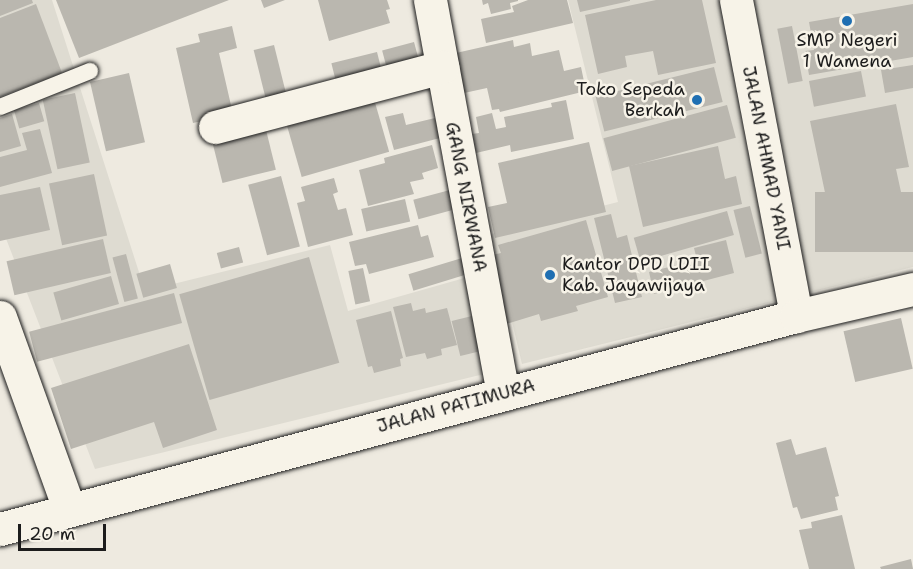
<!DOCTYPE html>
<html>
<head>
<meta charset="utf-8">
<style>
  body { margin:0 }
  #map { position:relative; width:913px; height:569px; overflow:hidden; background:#eeeae0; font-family:"Shantell Sans",sans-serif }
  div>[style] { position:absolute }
  .built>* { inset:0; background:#dedbd1 }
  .building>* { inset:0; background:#bab7af; transform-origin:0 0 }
  .roads { filter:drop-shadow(0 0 2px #1c1c1c) drop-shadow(0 0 2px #1c1c1c) }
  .service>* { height:16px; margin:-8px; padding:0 8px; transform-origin:8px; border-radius:8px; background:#f7f3e8 }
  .minor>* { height:33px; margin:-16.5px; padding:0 16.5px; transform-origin:16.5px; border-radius:16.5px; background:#f7f3e8 }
  .secondary>* { height:33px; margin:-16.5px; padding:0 16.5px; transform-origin:16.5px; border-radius:16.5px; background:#f7f3e8 }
  .dots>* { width:16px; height:16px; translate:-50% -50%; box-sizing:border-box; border:3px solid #f7f3e8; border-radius:50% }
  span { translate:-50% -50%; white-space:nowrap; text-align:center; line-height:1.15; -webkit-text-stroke:5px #f7f3e8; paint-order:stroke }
  .poi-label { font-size:18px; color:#1c1c1c }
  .right { translate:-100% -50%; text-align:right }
  .left { translate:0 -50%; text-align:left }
  .street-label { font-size:18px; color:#1c1c1c }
  .scale { position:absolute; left:18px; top:524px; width:88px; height:27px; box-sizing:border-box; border:3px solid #1c1c1c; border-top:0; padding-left:8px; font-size:18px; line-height:21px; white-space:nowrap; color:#1c1c1c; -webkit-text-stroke:4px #f7f3e8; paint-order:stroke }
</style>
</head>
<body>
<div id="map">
  <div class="built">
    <i style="clip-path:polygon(0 0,52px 0,145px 291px,330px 245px,348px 311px,468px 277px,484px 374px,95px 469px,0 223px)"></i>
    <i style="clip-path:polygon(568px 0,913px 0,913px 267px,522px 364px,491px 234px,618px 202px)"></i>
  </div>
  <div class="building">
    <i style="clip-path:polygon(0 0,32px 0,33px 3px,0 16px)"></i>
    <i style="clip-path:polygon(56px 0,229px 0,79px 58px)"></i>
    <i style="clip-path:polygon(261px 0,285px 0,264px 8px)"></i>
    <i style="clip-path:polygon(318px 0,387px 0,390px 9px,386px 10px,390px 23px,329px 41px)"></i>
    <i style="clip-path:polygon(482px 0,518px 0,518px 1px,510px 3px,511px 9px,491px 14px,488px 3px,483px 5px)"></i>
    <i style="clip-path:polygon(528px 0,567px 0,573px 23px,486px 43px,481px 19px,514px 12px,512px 6px)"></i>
    <i style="clip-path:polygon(577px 0,630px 0,630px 1px,580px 12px)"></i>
    <i style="clip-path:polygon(656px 0,702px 0,716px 63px,658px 75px,653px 51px,625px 56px,627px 67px,598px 74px,585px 15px)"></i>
    <i style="clip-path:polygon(36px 4px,62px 73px,0 97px,0 18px)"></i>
    <i style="clip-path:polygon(913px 4px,913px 57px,809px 75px,805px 51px,814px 50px,809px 22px)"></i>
    <i style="clip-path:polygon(232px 26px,237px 48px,219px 53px,233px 114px,193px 123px,176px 48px,200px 42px,198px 34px)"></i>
    <i style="left:792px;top:26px;width:56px;height:15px;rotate:79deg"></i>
    <i style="clip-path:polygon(513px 40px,514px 47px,530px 43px,532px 56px,559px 50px,564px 71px,581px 67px,586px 91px,500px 112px,499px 109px,492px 110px,487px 88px,464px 93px,456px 53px)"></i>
    <i style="left:414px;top:42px;width:24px;height:33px;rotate:75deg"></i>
    <i style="left:274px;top:45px;width:53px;height:21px;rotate:76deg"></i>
    <i style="left:377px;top:52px;width:21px;height:47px;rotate:76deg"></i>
    <i style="clip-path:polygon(913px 65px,913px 88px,885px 93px,881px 70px)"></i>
    <i style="left:714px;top:67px;width:36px;height:122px;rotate:76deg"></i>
    <i style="left:861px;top:71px;width:26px;height:53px;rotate:79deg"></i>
    <i style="left:129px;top:73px;width:71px;height:40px;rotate:77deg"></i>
    <i style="left:75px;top:93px;width:71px;height:33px;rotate:78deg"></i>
    <i style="left:374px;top:99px;width:55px;height:91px;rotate:74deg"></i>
    <i style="clip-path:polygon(566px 100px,574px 139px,511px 152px,510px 145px,476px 153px,472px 134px,479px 133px,476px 117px,492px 113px,496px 129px,506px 127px,504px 117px,552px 107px,551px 103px)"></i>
    <i style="left:39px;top:103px;width:19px;height:26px;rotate:74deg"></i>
    <i style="clip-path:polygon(896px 104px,909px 167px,896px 169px,901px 192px,828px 207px,810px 121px)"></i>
    <i style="left:727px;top:105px;width:34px;height:128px;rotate:75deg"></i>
    <i style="clip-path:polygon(403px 113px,406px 125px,435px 118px,440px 138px,394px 150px,385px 117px)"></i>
    <i style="clip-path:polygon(12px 114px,21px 146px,0 152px,0 118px)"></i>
    <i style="left:265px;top:126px;width:45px;height:55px;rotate:76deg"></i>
    <i style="clip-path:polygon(40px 129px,52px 173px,0 187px,0 157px,27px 150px,22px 133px)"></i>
    <i style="clip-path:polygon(589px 142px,606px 212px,495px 238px,488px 207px,507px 203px,498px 163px)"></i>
    <i style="clip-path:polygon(432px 145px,438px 168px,422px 173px,424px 179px,410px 182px,414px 194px,368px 206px,359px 170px,385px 163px,384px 158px)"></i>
    <i style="clip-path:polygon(718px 146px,725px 179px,736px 176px,742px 204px,643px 227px,629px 166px)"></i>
    <i style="left:94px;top:174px;width:63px;height:46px;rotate:78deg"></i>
    <i style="left:281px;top:176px;width:73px;height:34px;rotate:75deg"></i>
    <i style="clip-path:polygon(334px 178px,338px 192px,333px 194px,338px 210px,346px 208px,353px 235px,308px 247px,297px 203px,305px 201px,301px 187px)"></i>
    <i style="clip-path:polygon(40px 187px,50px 230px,0 241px,0 195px)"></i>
    <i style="left:450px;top:190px;width:20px;height:38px;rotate:75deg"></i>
    <i style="left:913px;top:192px;width:60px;height:98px;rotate:90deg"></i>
    <i style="left:405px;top:199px;width:23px;height:45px;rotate:77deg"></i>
    <i style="left:750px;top:206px;width:49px;height:17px;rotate:76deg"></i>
    <i style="left:727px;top:211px;width:25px;height:97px;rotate:74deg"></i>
    <i style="clip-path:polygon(611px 214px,617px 238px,627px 235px,642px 297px,615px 303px,594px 218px)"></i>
    <i style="clip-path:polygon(586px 220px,608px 297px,576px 306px,578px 311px,541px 321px,539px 314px,506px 324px,492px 255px,501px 253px,498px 245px)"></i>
    <i style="clip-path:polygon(418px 225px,421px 237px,428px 235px,434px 257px,369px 274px,366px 264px,355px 266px,349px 242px)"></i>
    <i style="left:103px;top:239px;width:35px;height:99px;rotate:77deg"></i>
    <i style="clip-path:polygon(726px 240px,734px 273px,654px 294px,649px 272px,697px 260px,694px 248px)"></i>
    <i style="left:239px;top:247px;width:16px;height:23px;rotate:75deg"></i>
    <i style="left:126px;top:254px;width:46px;height:14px;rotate:75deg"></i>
    <i style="left:309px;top:257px;width:110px;height:135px;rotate:74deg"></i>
    <i style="left:462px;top:258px;width:17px;height:56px;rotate:73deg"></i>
    <i style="left:170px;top:264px;width:25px;height:35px;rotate:74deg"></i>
    <i style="left:363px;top:268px;width:34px;height:15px;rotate:78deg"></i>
    <i style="left:111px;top:276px;width:29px;height:60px;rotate:74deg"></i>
    <i style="left:174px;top:293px;width:31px;height:150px;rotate:75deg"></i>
    <i style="clip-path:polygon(411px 303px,413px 311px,425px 308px,426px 313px,447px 308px,457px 345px,441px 349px,442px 355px,427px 359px,425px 353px,406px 357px,393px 307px)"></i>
    <i style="clip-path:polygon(391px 311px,403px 358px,400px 359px,401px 366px,374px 373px,372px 366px,368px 367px,356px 320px)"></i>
    <i style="left:472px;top:316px;width:36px;height:21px;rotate:76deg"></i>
    <i style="left:901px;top:318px;width:52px;height:59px;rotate:77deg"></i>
    <i style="clip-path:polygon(189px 344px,217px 430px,163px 448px,154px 422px,71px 449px,51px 388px)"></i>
    <i style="clip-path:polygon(791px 439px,796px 455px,826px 447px,839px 496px,835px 497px,838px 510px,801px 519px,797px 507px,793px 508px,776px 443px)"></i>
    <i style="clip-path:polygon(842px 515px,855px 569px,809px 569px,799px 530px,812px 528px,811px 522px)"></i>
    <i style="clip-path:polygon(911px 559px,913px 569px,881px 569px,880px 567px)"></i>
  </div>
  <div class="roads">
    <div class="service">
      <i style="left:0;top:107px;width:97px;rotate:-21.8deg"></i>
    </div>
    <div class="minor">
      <i style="left:430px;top:0;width:401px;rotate:79.5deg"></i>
      <i style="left:215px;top:127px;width:235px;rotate:-14.8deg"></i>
      <i style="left:0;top:317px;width:204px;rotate:70.2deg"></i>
    </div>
    <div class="secondary">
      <i style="left:736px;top:0;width:322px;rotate:79.2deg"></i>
      <i style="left:0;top:529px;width:824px;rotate:-14.98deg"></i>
      <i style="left:796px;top:316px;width:120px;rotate:-13deg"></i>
    </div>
  </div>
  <div class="dots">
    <i style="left:847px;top:21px;background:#1f6fb2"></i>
    <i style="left:697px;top:100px;background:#1f6fb2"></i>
    <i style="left:550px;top:275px;background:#1f6fb2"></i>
  </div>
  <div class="poi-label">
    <span style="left:847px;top:51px">SMP Negeri<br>1 Wamena</span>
    <span class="right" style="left:685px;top:100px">Toko Sepeda<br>Berkah</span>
    <span class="left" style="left:562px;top:275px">Kantor DPD LDII<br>Kab. Jayawijaya</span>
  </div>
  <div class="street-label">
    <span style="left:766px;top:158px;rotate:79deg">JALAN AHMAD YANI</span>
    <span style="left:466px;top:197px;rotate:79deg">GANG NIRWANA</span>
    <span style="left:456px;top:406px;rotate:-15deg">JALAN PATIMURA</span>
  </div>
  <div class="scale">20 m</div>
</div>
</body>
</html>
